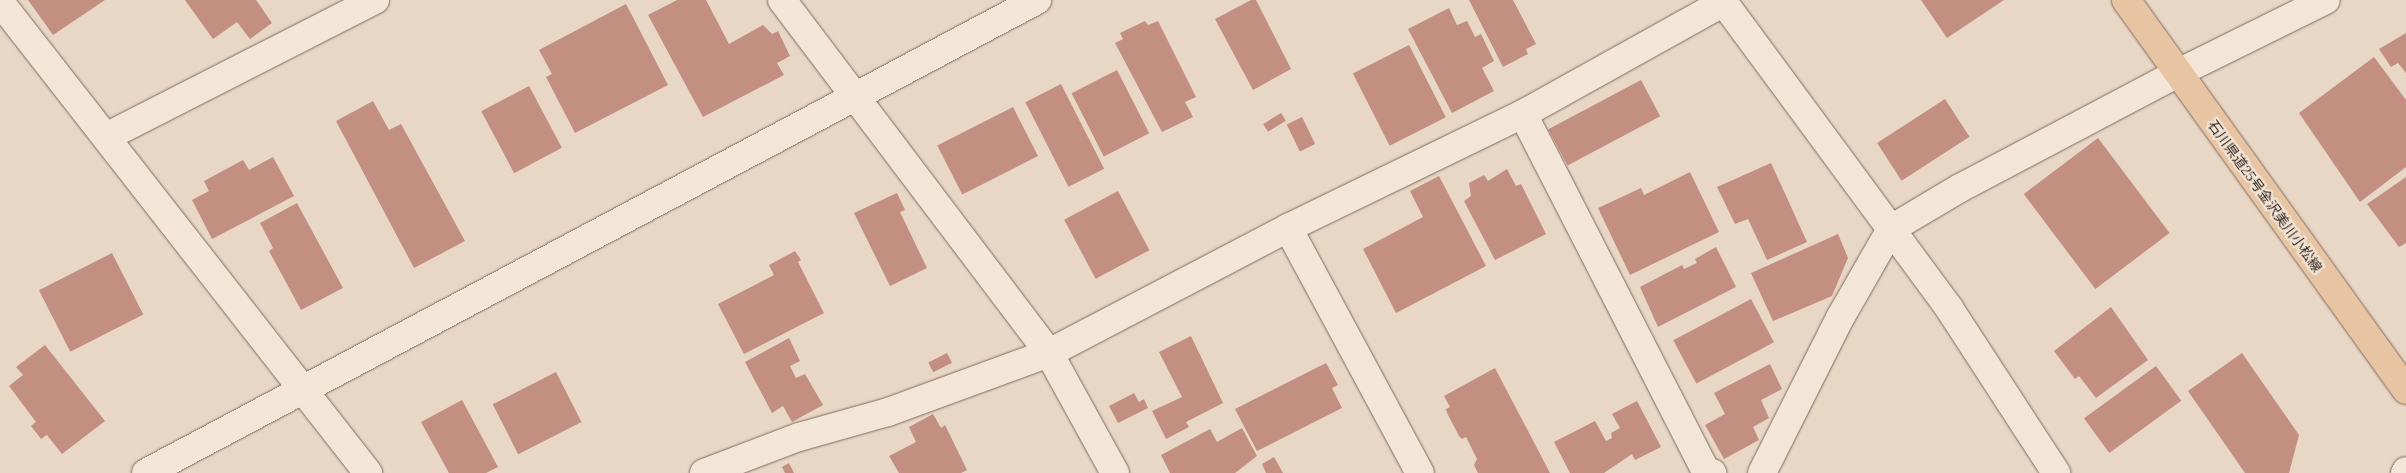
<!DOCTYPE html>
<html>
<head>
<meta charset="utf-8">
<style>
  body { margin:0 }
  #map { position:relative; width:2406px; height:473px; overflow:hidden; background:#e8d7c5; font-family:Lora,"Noto Sans JP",serif }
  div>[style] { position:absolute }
  .building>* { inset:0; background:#c28f80; transform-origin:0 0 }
  .roads { filter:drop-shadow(0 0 1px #816a5d) drop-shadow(0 0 1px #816a5d) }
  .minor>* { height:28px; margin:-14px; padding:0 14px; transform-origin:14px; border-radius:14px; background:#f4e6d7 }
  .tertiary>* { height:28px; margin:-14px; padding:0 14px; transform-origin:14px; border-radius:14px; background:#f4e6d7 }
  .primary>* { height:28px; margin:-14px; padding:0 14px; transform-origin:14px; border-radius:14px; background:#e7c4a2 }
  span { translate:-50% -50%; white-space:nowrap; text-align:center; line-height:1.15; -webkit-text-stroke:4.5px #f1e3d4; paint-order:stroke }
  .street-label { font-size:14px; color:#33251f }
</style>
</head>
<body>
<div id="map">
  <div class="building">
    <i style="clip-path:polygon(28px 0,105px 0,53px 35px)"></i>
    <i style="clip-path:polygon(185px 0,256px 0,272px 23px,250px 39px,237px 22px,213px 39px)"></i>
    <i style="clip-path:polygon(677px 0,706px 0,729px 44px,763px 25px,772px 34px,778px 31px,790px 56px,777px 63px,784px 75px,703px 117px,648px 15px)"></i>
    <i style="clip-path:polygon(1251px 0,1256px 0,1291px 69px,1253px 90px,1215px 19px)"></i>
    <i style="clip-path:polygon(1469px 0,1513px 0,1536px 44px,1526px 49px,1528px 54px,1503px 67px)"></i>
    <i style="clip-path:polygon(1921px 0,2004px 0,1947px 38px)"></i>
    <i style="clip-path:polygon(626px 4px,668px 85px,575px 133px,546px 77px,552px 74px,539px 50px)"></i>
    <i style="clip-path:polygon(1449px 8px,1457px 25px,1467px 21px,1475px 37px,1481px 34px,1494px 61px,1482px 68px,1494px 91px,1452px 113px,1408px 29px)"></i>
    <i style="clip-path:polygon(1145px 21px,1148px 25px,1158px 21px,1196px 97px,1185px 102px,1193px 117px,1162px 132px,1115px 43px,1123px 39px,1120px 33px)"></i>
    <i style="clip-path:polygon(2406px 33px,2406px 73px,2398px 63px,2391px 67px,2379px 49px)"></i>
    <i style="left:1409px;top:45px;width:81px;height:63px;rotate:63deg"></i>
    <i style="clip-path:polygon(2374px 57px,2406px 100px,2406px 167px,2360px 202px,2299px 113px)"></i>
    <i style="left:1117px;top:70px;width:71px;height:51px;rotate:63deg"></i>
    <i style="left:1641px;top:80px;width:41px;height:105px;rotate:62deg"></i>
    <i style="left:1061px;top:84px;width:95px;height:40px;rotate:63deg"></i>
    <i style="left:529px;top:86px;width:70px;height:54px;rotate:62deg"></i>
    <i style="left:1945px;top:99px;width:45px;height:81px;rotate:57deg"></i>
    <i style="clip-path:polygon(373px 101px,389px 130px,401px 124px,465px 241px,414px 268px,336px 121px)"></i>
    <i style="left:1013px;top:107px;width:55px;height:85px;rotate:63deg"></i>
    <i style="left:1281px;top:113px;width:9px;height:21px;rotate:58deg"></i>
    <i style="left:1302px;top:117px;width:30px;height:17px;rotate:64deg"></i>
    <i style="left:2098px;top:138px;width:119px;height:93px;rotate:53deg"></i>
    <i style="clip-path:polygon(273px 157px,294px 196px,212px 239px,192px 200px,209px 191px,204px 181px,243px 160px,249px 170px)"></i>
    <i style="clip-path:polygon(1771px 163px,1807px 242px,1767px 260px,1748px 219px,1735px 224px,1717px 187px)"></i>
    <i style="clip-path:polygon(1507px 169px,1516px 186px,1521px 184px,1546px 234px,1495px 260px,1464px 201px,1471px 196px,1469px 183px,1484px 175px,1488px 181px)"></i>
    <i style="clip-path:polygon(1690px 172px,1719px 232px,1630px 275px,1598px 208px,1641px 188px,1644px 195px)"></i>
    <i style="clip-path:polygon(1439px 176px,1486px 266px,1396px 313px,1363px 249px,1423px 217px,1410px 191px)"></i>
    <i style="clip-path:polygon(2406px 177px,2406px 243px,2399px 247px,2367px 204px)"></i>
    <i style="left:1118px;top:191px;width:67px;height:61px;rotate:62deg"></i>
    <i style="clip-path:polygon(897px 193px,905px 210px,900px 212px,927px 268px,890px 286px,854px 213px)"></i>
    <i style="clip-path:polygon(297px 203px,343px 288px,301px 310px,269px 251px,273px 248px,260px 223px)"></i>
    <i style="clip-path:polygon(1838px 234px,1848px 258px,1832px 296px,1773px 321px,1751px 273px)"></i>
    <i style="clip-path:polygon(1716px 247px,1736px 287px,1658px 327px,1640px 287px,1682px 265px,1684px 269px,1697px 263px,1695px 259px)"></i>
    <i style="clip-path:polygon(795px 251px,801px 260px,798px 262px,824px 313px,744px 354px,718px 304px,774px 275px,769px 265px)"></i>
    <i style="left:112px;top:253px;width:69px;height:82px;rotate:63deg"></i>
    <i style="left:1751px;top:299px;width:49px;height:88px;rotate:62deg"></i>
    <i style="clip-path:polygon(2111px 307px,2148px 360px,2096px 398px,2079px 376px,2075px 379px,2054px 351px)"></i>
    <i style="clip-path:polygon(1191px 336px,1223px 403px,1186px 422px,1189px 427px,1166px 439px,1152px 411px,1182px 397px,1159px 352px)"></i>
    <i style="clip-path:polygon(789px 338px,800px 361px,790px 366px,796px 378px,805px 374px,823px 405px,792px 422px,783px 406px,772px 413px,745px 362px)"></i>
    <i style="clip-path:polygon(45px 345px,105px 421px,62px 454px,47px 435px,41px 439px,31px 426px,36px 422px,9px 386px,23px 375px,16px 367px)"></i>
    <i style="left:947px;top:353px;width:11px;height:21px;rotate:63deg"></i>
    <i style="clip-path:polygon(2242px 353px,2299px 435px,2289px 473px,2245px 473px,2188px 391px)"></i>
    <i style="clip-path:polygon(1326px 363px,1338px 385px,1332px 388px,1342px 408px,1257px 451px,1235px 409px)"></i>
    <i style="clip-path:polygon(1770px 364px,1782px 389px,1761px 400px,1769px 418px,1753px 427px,1759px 440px,1724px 459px,1705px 425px,1725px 414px,1714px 393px)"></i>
    <i style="left:2156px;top:366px;width:43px;height:89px;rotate:54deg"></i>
    <i style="clip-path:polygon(1495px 368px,1550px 473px,1478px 473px,1474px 465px,1477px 459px,1466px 437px,1462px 439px,1459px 436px,1447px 413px,1446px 409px,1450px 407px,1444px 396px)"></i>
    <i style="left:556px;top:372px;width:56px;height:71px;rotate:63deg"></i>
    <i style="clip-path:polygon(1134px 393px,1139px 402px,1144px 399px,1148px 408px,1118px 423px,1109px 406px)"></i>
    <i style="clip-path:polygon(462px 400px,498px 467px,486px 473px,449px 473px,421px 422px)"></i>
    <i style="clip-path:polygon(1637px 401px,1661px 447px,1635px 460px,1632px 454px,1604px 473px,1570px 473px,1554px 442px,1595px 421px,1606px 441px,1612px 438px,1611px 433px,1620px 428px,1612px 414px)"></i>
    <i style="clip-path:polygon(933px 414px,941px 428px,945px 425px,967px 470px,961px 473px,899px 473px,889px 456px,916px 442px,909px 427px)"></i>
    <i style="clip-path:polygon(1242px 428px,1257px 456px,1235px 473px,1170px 473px,1161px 455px,1210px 429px,1217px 442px)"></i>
    <i style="clip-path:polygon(1274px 457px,1283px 473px,1266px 473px,1262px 464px)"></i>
    <i style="clip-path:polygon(789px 463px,794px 473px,785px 473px,782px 467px)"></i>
  </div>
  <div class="roads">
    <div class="minor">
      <i style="left:782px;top:0;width:443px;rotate:52.9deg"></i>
      <i style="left:1049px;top:353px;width:137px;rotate:61.2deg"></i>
      <i style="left:1722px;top:0;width:383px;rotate:53.6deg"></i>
      <i style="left:1949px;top:308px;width:197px;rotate:57deg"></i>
      <i style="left:0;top:2px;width:598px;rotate:52deg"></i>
      <i style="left:1523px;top:114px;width:400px;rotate:62.9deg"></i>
      <i style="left:1705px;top:470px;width:8px;rotate:23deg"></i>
      <i style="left:106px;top:137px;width:302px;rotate:-27deg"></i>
      <i style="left:1288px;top:228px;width:278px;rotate:61.7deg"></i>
      <i style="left:704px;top:473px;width:102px;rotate:-20.8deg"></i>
      <i style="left:799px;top:437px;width:92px;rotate:-15.7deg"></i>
      <i style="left:888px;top:412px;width:171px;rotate:-20.1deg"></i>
      <i style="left:1049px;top:353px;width:270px;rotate:-27.6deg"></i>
      <i style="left:1288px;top:228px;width:261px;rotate:-25.9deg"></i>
      <i style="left:1523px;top:114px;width:230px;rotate:-29.1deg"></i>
      <i style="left:1762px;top:473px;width:174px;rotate:-63.3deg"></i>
      <i style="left:1840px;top:318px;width:103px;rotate:-60.2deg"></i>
      <i style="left:1891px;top:229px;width:80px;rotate:-30.7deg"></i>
      <i style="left:1960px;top:188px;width:244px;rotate:-27.8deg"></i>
      <i style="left:2176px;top:74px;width:167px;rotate:-26.3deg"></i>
      <i style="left:2405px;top:473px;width:2px;rotate:-63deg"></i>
    </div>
    <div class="tertiary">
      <i style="left:146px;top:473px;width:1009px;rotate:-27.96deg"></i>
    </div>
    <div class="primary">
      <i style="left:2126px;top:0;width:480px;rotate:54.3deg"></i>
    </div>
  </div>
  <div class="street-label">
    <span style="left:2265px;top:196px;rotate:54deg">石川県道25号金沢美川小松線</span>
  </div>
</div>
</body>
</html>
